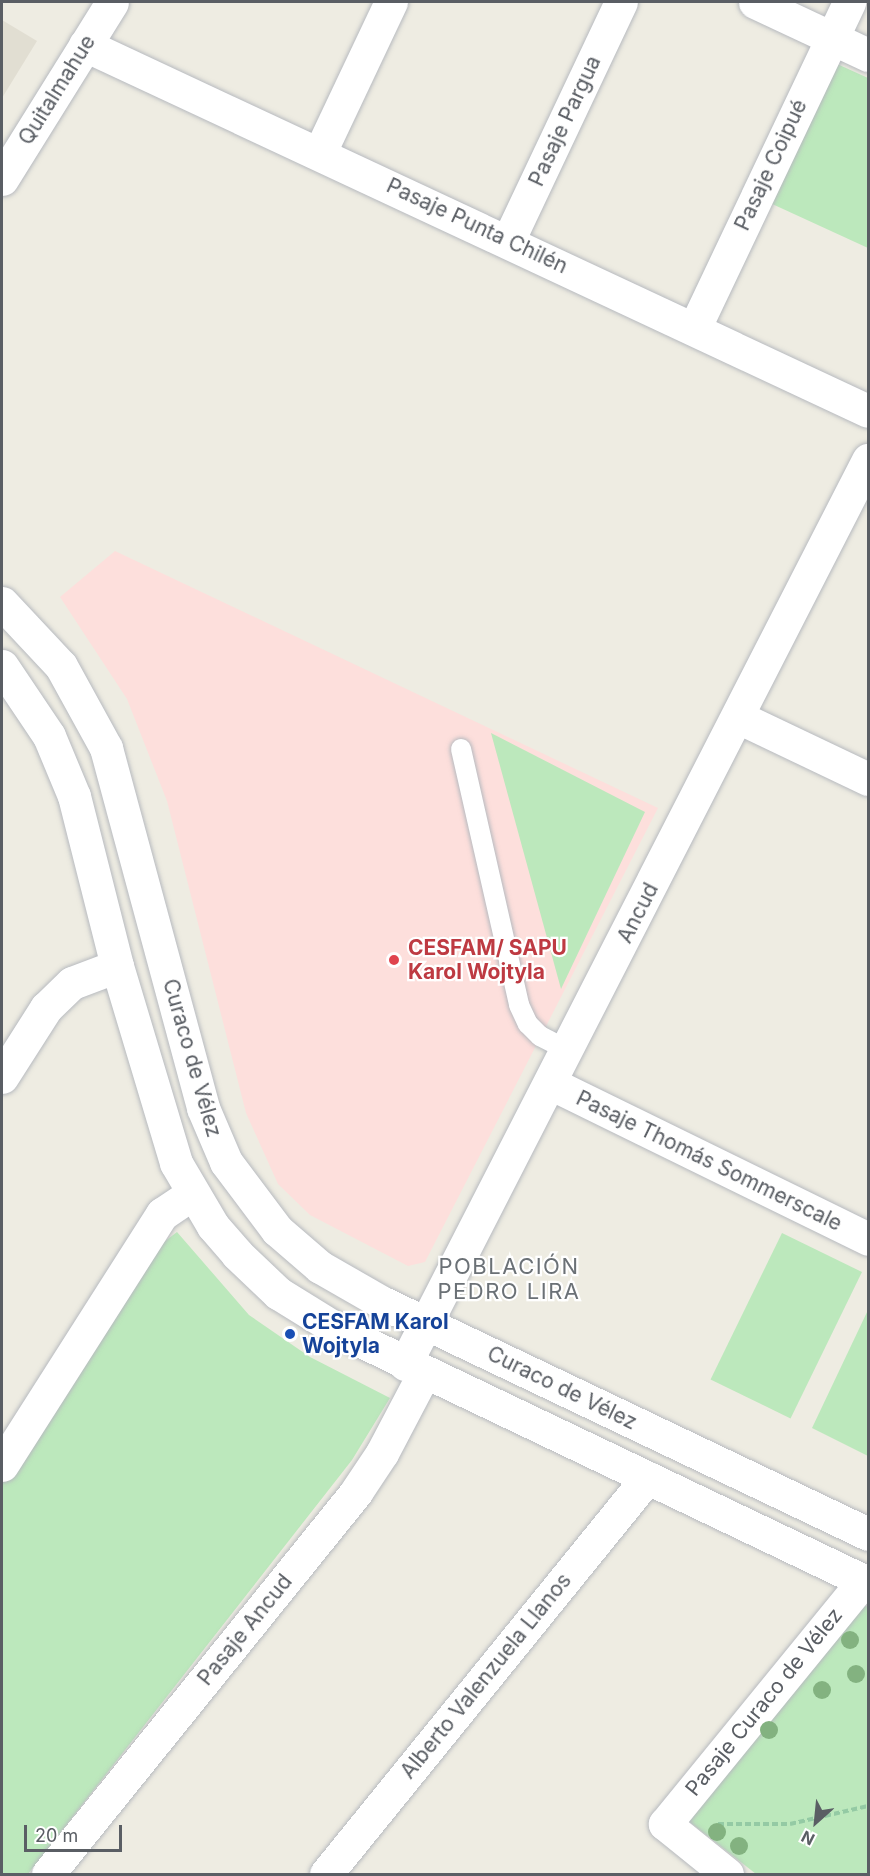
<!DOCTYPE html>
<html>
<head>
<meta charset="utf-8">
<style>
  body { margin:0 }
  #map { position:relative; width:870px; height:1876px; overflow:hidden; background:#eeece2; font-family:Inter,sans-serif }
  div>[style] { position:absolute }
  .education>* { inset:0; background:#e1ded2 }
  .medical>* { inset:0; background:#fddfdc }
  .green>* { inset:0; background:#bce8bc; transform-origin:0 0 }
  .path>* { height:4px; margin-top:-2px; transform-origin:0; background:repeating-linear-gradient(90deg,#94caa4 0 6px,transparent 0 9px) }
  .roads { filter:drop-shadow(0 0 2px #b7babf) drop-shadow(0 0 2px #b7babf) }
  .lane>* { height:20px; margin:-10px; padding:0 10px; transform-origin:10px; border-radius:10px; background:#fff }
  .street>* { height:33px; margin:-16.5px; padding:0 16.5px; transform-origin:16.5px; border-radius:16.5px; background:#fff }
  .secondary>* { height:33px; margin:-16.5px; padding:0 16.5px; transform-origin:16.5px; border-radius:16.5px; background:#fff }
  .trees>* { width:18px; height:18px; margin:-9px; border-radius:50%; background:#83b280 }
  .dots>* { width:16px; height:16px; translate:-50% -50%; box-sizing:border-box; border:3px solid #fff; border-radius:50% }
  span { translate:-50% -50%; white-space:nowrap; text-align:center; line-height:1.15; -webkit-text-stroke:4.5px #fff; paint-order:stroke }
  .street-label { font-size:21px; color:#5a5e64 }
  .health-label { font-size:21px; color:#be3a42; font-weight:700 }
  .left { translate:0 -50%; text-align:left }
  .transit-label { font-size:21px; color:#164399; font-weight:700 }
  .neighbourhood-label { font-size:22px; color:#6b7176; letter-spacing:1.5px }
  .frame { position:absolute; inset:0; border:3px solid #5a5e64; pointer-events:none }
  .north { position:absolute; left:786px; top:1792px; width:60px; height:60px; -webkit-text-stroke:4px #fff; paint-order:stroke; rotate:207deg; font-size:16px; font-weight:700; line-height:24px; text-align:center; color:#5a5e64 }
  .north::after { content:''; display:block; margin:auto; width:21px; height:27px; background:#5a5e64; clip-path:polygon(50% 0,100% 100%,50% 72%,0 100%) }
  .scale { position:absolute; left:24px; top:1825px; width:98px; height:27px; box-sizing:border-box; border:3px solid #5a5e64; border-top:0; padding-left:8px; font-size:18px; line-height:21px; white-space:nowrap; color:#5a5e64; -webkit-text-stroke:4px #fff; paint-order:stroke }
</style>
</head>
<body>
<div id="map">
  <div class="education">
    <i style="clip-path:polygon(2px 20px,37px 41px,2px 98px)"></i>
  </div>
  <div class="medical">
    <i style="clip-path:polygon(115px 551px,658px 808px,425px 1262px,408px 1266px,310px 1215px,278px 1184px,246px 1113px,167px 801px,127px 699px,60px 597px)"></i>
  </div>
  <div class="green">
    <i style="clip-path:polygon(835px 63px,868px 78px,868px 248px,770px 203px)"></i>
    <i style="clip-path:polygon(491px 733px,645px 812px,561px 989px)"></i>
    <i style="clip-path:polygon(177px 1232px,249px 1315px,310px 1357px,390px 1398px,352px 1460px,28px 1874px,2px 1874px,2px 1480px,143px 1258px)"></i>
    <i style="left:782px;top:1233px;width:89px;height:163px;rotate:26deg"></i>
    <i style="clip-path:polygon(868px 1310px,868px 1456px,812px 1428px)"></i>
    <i style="clip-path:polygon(864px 1605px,868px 1607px,868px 1874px,756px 1874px,686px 1819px)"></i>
  </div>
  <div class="path">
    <i style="left:718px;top:1824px;width:72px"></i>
    <i style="left:790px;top:1824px;width:80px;rotate:-13deg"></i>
  </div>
  <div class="roads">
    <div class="lane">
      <i style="left:461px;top:749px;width:262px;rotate:77.2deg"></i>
      <i style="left:519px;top:1005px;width:21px;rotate:65deg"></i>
      <i style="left:528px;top:1024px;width:17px;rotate:45deg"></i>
      <i style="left:540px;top:1036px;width:30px;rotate:27deg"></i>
    </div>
    <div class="street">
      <i style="left:755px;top:2px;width:125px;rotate:25.1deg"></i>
      <i style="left:85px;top:45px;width:864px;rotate:25.05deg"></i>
      <i style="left:320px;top:152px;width:166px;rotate:-64.7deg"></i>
      <i style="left:508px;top:241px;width:264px;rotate:-64.7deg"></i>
      <i style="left:694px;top:329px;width:362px;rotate:-64.6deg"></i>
      <i style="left:738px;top:717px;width:144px;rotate:25.5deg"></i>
      <i style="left:2px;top:1077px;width:82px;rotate:-57.5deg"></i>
      <i style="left:46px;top:1008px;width:36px;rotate:-44deg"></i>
      <i style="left:72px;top:983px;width:48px;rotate:-20.7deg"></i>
      <i style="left:550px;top:1083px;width:354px;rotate:26.1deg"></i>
      <i style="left:405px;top:1364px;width:1016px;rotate:-62.88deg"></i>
      <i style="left:2px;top:1465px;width:298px;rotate:-57.5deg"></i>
      <i style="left:162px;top:1214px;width:36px;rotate:-34deg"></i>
      <i style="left:48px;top:1874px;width:491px;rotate:-51.1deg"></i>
      <i style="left:356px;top:1492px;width:47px;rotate:-56.3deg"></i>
      <i style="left:382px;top:1453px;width:90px;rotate:-62.3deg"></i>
      <i style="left:326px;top:1874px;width:510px;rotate:-50.97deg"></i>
      <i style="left:727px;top:1874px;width:80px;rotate:-141.1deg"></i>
      <i style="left:665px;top:1824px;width:313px;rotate:-50.8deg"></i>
    </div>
    <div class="secondary">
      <i style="left:2px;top:179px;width:208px;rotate:-58.1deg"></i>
      <i style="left:2px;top:603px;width:86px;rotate:46.9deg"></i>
      <i style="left:61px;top:666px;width:94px;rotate:61.2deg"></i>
      <i style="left:106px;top:748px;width:373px;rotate:74.9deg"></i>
      <i style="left:203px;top:1108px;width:59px;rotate:66.9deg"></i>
      <i style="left:226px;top:1162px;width:85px;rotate:53.1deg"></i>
      <i style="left:277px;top:1230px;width:57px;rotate:40.7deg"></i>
      <i style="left:320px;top:1267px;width:70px;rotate:29.8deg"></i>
      <i style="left:381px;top:1302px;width:539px;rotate:25.47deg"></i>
      <i style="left:2px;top:666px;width:84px;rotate:56.1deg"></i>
      <i style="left:49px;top:736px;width:65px;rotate:67.4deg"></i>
      <i style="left:74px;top:796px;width:175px;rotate:75.8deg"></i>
      <i style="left:117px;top:966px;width:206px;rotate:73.3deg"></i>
      <i style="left:176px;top:1163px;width:73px;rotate:59.6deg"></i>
      <i style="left:213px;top:1226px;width:37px;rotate:49deg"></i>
      <i style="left:237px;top:1254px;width:57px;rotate:43.6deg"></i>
      <i style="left:278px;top:1293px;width:68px;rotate:31.8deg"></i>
      <i style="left:336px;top:1329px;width:590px;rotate:25.52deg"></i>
    </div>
  </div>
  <div class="trees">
    <i style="left:850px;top:1640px"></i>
    <i style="left:856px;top:1674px"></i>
    <i style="left:822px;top:1690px"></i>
    <i style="left:769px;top:1730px"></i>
    <i style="left:717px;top:1832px"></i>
    <i style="left:739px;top:1846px"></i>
  </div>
  <div class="dots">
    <i style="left:394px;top:960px;background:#e0444e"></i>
    <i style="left:290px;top:1334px;background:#1a4fb4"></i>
  </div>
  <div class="street-label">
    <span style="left:57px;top:90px;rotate:-58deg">Quitalmahue</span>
    <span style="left:565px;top:121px;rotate:-65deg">Pasaje Pargua</span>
    <span style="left:771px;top:165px;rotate:-65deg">Pasaje Coipué</span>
    <span style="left:477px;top:226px;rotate:25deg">Pasaje Punta Chilén</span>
    <span style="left:638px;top:913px;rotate:-63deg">Ancud</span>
    <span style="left:192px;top:1058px;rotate:74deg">Curaco de Vélez</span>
    <span style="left:709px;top:1161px;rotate:26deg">Pasaje Thomás Sommerscale</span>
    <span style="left:562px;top:1388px;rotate:26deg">Curaco de Vélez</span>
    <span style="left:245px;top:1630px;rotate:-51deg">Pasaje Ancud</span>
    <span style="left:486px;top:1676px;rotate:-51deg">Alberto Valenzuela Llanos</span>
    <span style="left:764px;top:1702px;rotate:-51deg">Pasaje Curaco de Vélez</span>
  </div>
  <div class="health-label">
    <span class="left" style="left:408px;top:960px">CESFAM/ SAPU<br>Karol Wojtyla</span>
  </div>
  <div class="transit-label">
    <span class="left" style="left:302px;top:1334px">CESFAM Karol<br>Wojtyla</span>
  </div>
  <div class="neighbourhood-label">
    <span style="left:509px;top:1279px">POBLACIÓN<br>PEDRO LIRA</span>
  </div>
  <div class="frame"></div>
  <div class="north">N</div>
  <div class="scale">20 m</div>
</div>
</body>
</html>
